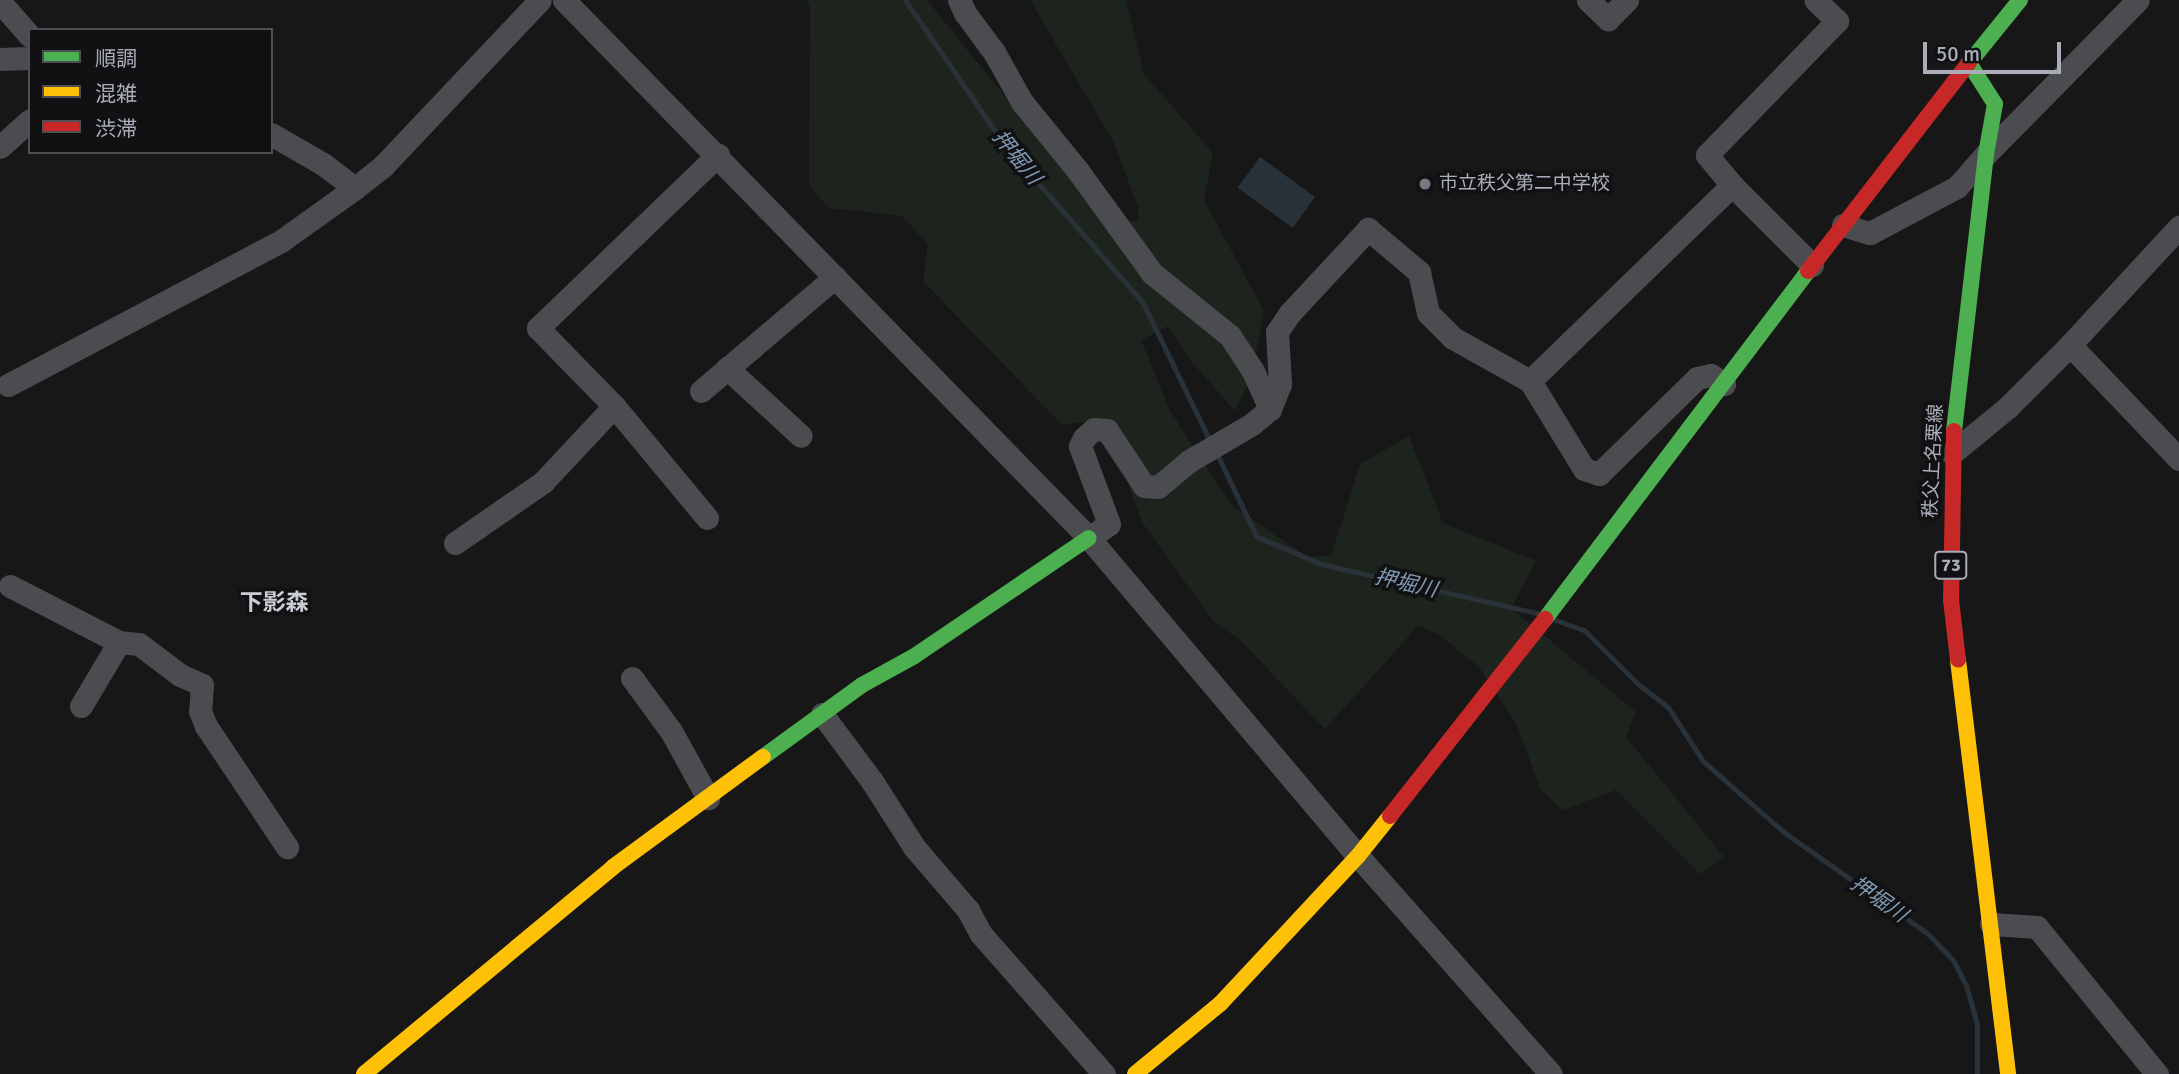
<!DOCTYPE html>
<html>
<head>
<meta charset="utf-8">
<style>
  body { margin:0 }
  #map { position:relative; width:2179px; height:1074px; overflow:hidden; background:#171717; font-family:Signika,"Noto Sans JP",sans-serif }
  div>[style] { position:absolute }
  .green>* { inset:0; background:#1d241e }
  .water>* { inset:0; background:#2a3239; transform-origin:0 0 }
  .stream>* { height:5px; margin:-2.5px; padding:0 2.5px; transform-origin:2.5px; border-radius:2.5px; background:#2a3239 }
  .street>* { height:23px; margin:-11.5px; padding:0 11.5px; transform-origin:11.5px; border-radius:11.5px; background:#4b4c50 }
  .fast>* { height:16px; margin:-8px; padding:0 8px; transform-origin:8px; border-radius:8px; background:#4caf50 }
  .slow>* { height:16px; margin:-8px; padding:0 8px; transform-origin:8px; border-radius:8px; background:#ffc107 }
  .jam>* { height:16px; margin:-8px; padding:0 8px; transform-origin:8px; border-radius:8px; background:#c62828 }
  .dots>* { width:19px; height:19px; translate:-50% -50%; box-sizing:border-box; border:4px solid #111113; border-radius:50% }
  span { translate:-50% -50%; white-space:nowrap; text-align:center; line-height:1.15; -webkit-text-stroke:7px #111113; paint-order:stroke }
  .shield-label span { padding:2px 5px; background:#111113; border:2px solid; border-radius:5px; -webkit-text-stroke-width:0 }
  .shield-label { font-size:18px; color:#a8adb8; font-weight:700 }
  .poi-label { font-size:19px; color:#a8adb8 }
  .left { translate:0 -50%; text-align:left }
  .street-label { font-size:19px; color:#a8adb8 }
  .water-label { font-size:21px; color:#7f9bb3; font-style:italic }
  .quarter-label { font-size:23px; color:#c9ccd4; font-weight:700 }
  .legend { position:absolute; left:28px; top:28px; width:245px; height:126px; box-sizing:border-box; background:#111113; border:2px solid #4d4f55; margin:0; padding:9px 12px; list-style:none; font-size:21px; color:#a8adb8 }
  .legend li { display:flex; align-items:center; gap:14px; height:35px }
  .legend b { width:35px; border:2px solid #4d4f55 }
  .scale { position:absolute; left:1923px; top:42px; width:138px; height:32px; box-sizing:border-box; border:4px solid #a8adb8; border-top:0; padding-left:9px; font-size:21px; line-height:24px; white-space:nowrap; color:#a8adb8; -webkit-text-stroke:5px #111113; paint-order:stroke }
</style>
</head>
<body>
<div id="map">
  <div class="green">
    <i style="clip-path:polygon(807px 0,927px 0,1107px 223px,1138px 221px,1138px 207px,1113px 141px,1030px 0,1126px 0,1144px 74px,1213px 153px,1204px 200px,1264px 311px,1250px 380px,1235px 411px,1191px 361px,1168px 326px,1141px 340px,1169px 409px,1231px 505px,1306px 556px,1331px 556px,1360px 464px,1409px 436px,1443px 523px,1536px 561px,1511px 608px,1636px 712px,1626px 737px,1724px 857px,1700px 874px,1616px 790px,1563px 810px,1541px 790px,1516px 723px,1479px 667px,1438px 634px,1418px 626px,1325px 729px,1240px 640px,1213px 621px,1142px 522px,1105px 419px,1062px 425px,923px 281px,928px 244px,902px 216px,829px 208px,809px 186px,810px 8px)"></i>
  </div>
  <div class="water">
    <i style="left:1260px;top:157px;width:68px;height:38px;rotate:36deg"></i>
  </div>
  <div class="stream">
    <i style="left:905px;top:0;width:175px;rotate:55.5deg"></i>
    <i style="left:1004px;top:144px;width:211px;rotate:48.8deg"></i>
    <i style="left:1143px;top:303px;width:156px;rotate:64.1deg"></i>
    <i style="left:1216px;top:452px;width:93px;rotate:64.5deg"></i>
    <i style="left:1256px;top:536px;width:71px;rotate:23.3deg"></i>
    <i style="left:1321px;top:564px;width:221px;rotate:12.8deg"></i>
    <i style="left:1556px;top:620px;width:30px;rotate:20deg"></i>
    <i style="left:1584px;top:630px;width:75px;rotate:45deg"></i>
    <i style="left:1637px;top:683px;width:39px;rotate:38deg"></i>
    <i style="left:1668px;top:707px;width:64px;rotate:57.1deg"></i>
    <i style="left:1703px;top:761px;width:109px;rotate:41.3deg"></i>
    <i style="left:1785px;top:833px;width:175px;rotate:35.2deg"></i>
    <i style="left:1928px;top:934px;width:36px;rotate:46deg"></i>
    <i style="left:1953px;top:960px;width:28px;rotate:63deg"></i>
    <i style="left:1966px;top:985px;width:41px;rotate:74.2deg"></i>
    <i style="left:1977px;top:1024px;width:50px;rotate:90deg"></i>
  </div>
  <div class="street">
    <i style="left:564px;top:0;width:752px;rotate:45.7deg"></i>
    <i style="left:1089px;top:538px;width:417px;rotate:49.8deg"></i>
    <i style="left:1358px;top:856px;width:291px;rotate:48.5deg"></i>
    <i style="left:959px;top:0;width:14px;rotate:65deg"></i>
    <i style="left:965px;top:13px;width:49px;rotate:53.4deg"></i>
    <i style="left:994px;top:52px;width:57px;rotate:60.8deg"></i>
    <i style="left:1022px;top:102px;width:89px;rotate:50.9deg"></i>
    <i style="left:1078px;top:171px;width:126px;rotate:54deg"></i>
    <i style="left:1152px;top:273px;width:100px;rotate:38.9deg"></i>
    <i style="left:1230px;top:336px;width:42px;rotate:56.7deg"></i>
    <i style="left:1253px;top:371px;width:42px;rotate:65.9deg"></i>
    <i style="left:1588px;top:0;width:28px;rotate:44deg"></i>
    <i style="left:1608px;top:19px;width:27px;rotate:-45deg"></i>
    <i style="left:0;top:2px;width:45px;rotate:48.6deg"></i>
    <i style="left:0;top:59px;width:30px;rotate:-2deg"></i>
    <i style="left:271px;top:134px;width:60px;rotate:30deg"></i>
    <i style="left:323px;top:164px;width:40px;rotate:37deg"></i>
    <i style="left:0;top:147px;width:40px;rotate:-42deg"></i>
    <i style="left:1843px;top:225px;width:28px;rotate:17deg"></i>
    <i style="left:1870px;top:233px;width:98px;rotate:-27.9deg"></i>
    <i style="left:1957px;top:187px;width:44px;rotate:-48.7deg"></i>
    <i style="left:1986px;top:154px;width:216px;rotate:-45.4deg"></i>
    <i style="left:1812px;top:265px;width:113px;rotate:-135deg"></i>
    <i style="left:1732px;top:185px;width:39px;rotate:-130deg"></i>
    <i style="left:1707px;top:155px;width:187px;rotate:-45.9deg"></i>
    <i style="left:1837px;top:21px;width:30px;rotate:-136deg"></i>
    <i style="left:2070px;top:345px;width:158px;rotate:46.3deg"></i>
    <i style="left:727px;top:368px;width:100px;rotate:42.6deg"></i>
    <i style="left:1530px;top:381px;width:281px;rotate:-44.1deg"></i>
    <i style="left:8px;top:385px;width:309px;rotate:-27.8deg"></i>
    <i style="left:281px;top:241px;width:91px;rotate:-35.6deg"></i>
    <i style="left:355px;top:188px;width:36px;rotate:-38deg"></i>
    <i style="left:383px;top:166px;width:228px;rotate:-46.6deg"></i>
    <i style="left:701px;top:391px;width:176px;rotate:-40.4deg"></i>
    <i style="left:1952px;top:453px;width:72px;rotate:-39.4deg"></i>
    <i style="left:2008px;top:407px;width:88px;rotate:-45deg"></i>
    <i style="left:2070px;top:345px;width:161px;rotate:-47.3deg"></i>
    <i style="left:707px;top:518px;width:146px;rotate:-129.7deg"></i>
    <i style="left:614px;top:406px;width:109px;rotate:-134.3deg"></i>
    <i style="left:538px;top:328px;width:250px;rotate:-43.9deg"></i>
    <i style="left:1089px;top:538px;width:24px;rotate:-35deg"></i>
    <i style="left:1109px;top:524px;width:83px;rotate:-110.4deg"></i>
    <i style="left:1080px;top:446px;width:9px;rotate:-63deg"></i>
    <i style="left:1084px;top:438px;width:13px;rotate:-42deg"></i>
    <i style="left:1094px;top:429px;width:13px;rotate:4deg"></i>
    <i style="left:1107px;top:430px;width:67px;rotate:56.5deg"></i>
    <i style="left:1144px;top:486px;width:14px;rotate:4deg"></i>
    <i style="left:1158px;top:487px;width:40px;rotate:-40deg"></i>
    <i style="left:1189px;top:461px;width:73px;rotate:-30.4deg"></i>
    <i style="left:1252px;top:424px;width:23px;rotate:-40deg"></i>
    <i style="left:1270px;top:409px;width:27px;rotate:-68deg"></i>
    <i style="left:1280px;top:384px;width:52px;rotate:-93.3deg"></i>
    <i style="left:1277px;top:332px;width:23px;rotate:-56deg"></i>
    <i style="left:1290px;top:313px;width:115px;rotate:-47.1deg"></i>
    <i style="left:1368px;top:229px;width:67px;rotate:40.1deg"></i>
    <i style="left:1419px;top:272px;width:42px;rotate:77.6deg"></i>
    <i style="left:1428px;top:313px;width:35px;rotate:45deg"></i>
    <i style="left:1453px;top:338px;width:88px;rotate:29.2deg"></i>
    <i style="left:1530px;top:381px;width:103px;rotate:58.5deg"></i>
    <i style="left:1584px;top:469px;width:16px;rotate:18deg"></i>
    <i style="left:1599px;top:474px;width:137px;rotate:-44.4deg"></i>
    <i style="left:1697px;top:378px;width:14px;rotate:-12deg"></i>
    <i style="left:1711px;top:375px;width:16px;rotate:35deg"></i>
    <i style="left:455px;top:543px;width:107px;rotate:-34.7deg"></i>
    <i style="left:543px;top:482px;width:104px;rotate:-46.9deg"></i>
    <i style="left:10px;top:586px;width:123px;rotate:27.2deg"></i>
    <i style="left:119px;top:642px;width:20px;rotate:6deg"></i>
    <i style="left:139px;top:644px;width:51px;rotate:37.1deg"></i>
    <i style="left:180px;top:675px;width:24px;rotate:24deg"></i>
    <i style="left:202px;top:685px;width:26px;rotate:94deg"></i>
    <i style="left:200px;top:711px;width:16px;rotate:68deg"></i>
    <i style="left:206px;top:726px;width:146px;rotate:56.2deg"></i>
    <i style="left:632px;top:678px;width:66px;rotate:53.7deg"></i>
    <i style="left:671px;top:731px;width:77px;rotate:61.1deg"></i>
    <i style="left:81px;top:706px;width:74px;rotate:-59.3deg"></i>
    <i style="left:822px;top:714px;width:84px;rotate:53.3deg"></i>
    <i style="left:872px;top:781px;width:78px;rotate:57.5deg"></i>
    <i style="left:914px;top:847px;width:83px;rotate:49.4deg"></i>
    <i style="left:968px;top:910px;width:26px;rotate:62deg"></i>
    <i style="left:980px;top:933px;width:188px;rotate:48.7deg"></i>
    <i style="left:1991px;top:924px;width:46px;rotate:3.7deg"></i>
    <i style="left:2037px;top:927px;width:190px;rotate:50.8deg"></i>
  </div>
  <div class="fast">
    <i style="left:1954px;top:431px;width:279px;rotate:-83.4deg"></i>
    <i style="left:1986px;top:154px;width:51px;rotate:-79.8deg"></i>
    <i style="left:1995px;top:104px;width:49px;rotate:-122.4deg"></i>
    <i style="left:1969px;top:63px;width:81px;rotate:-51deg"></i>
    <i style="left:1545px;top:619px;width:436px;rotate:-52.9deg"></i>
    <i style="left:763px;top:757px;width:122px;rotate:-36deg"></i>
    <i style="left:862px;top:685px;width:58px;rotate:-28.8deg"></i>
    <i style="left:913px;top:657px;width:212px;rotate:-34.1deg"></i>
  </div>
  <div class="slow">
    <i style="left:1958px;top:660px;width:417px;rotate:83.1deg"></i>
    <i style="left:364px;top:1074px;width:324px;rotate:-39.7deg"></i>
    <i style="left:613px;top:867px;width:186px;rotate:-36.3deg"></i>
    <i style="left:1135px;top:1074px;width:110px;rotate:-39.5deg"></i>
    <i style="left:1220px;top:1004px;width:202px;rotate:-47deg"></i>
    <i style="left:1358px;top:856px;width:51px;rotate:-51.3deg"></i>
  </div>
  <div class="jam">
    <i style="left:1808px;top:271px;width:263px;rotate:-52.3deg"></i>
    <i style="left:1954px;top:431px;width:169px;rotate:91deg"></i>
    <i style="left:1951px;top:600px;width:60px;rotate:83.3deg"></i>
    <i style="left:1390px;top:816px;width:251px;rotate:-51.8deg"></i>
  </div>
  <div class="dots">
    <i style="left:1425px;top:184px;background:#757880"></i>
  </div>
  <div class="shield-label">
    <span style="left:1951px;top:565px">73</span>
  </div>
  <div class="poi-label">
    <span class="left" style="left:1439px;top:184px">市立秩父第二中学校</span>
  </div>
  <div class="street-label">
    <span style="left:1934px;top:461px;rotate:-87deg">秩父上名栗線</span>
  </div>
  <div class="water-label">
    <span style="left:1017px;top:157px;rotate:51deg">押堀川</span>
    <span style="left:1406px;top:583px;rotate:13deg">押堀川</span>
    <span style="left:1879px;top:899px;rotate:35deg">押堀川</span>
  </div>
  <div class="quarter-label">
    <span style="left:274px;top:603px">下影森</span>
  </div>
  <ul class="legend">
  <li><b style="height:9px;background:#4caf50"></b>順調</li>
  <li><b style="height:9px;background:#ffc107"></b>混雑</li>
  <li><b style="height:9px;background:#c62828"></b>渋滞</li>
  </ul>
  <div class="scale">50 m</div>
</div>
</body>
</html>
